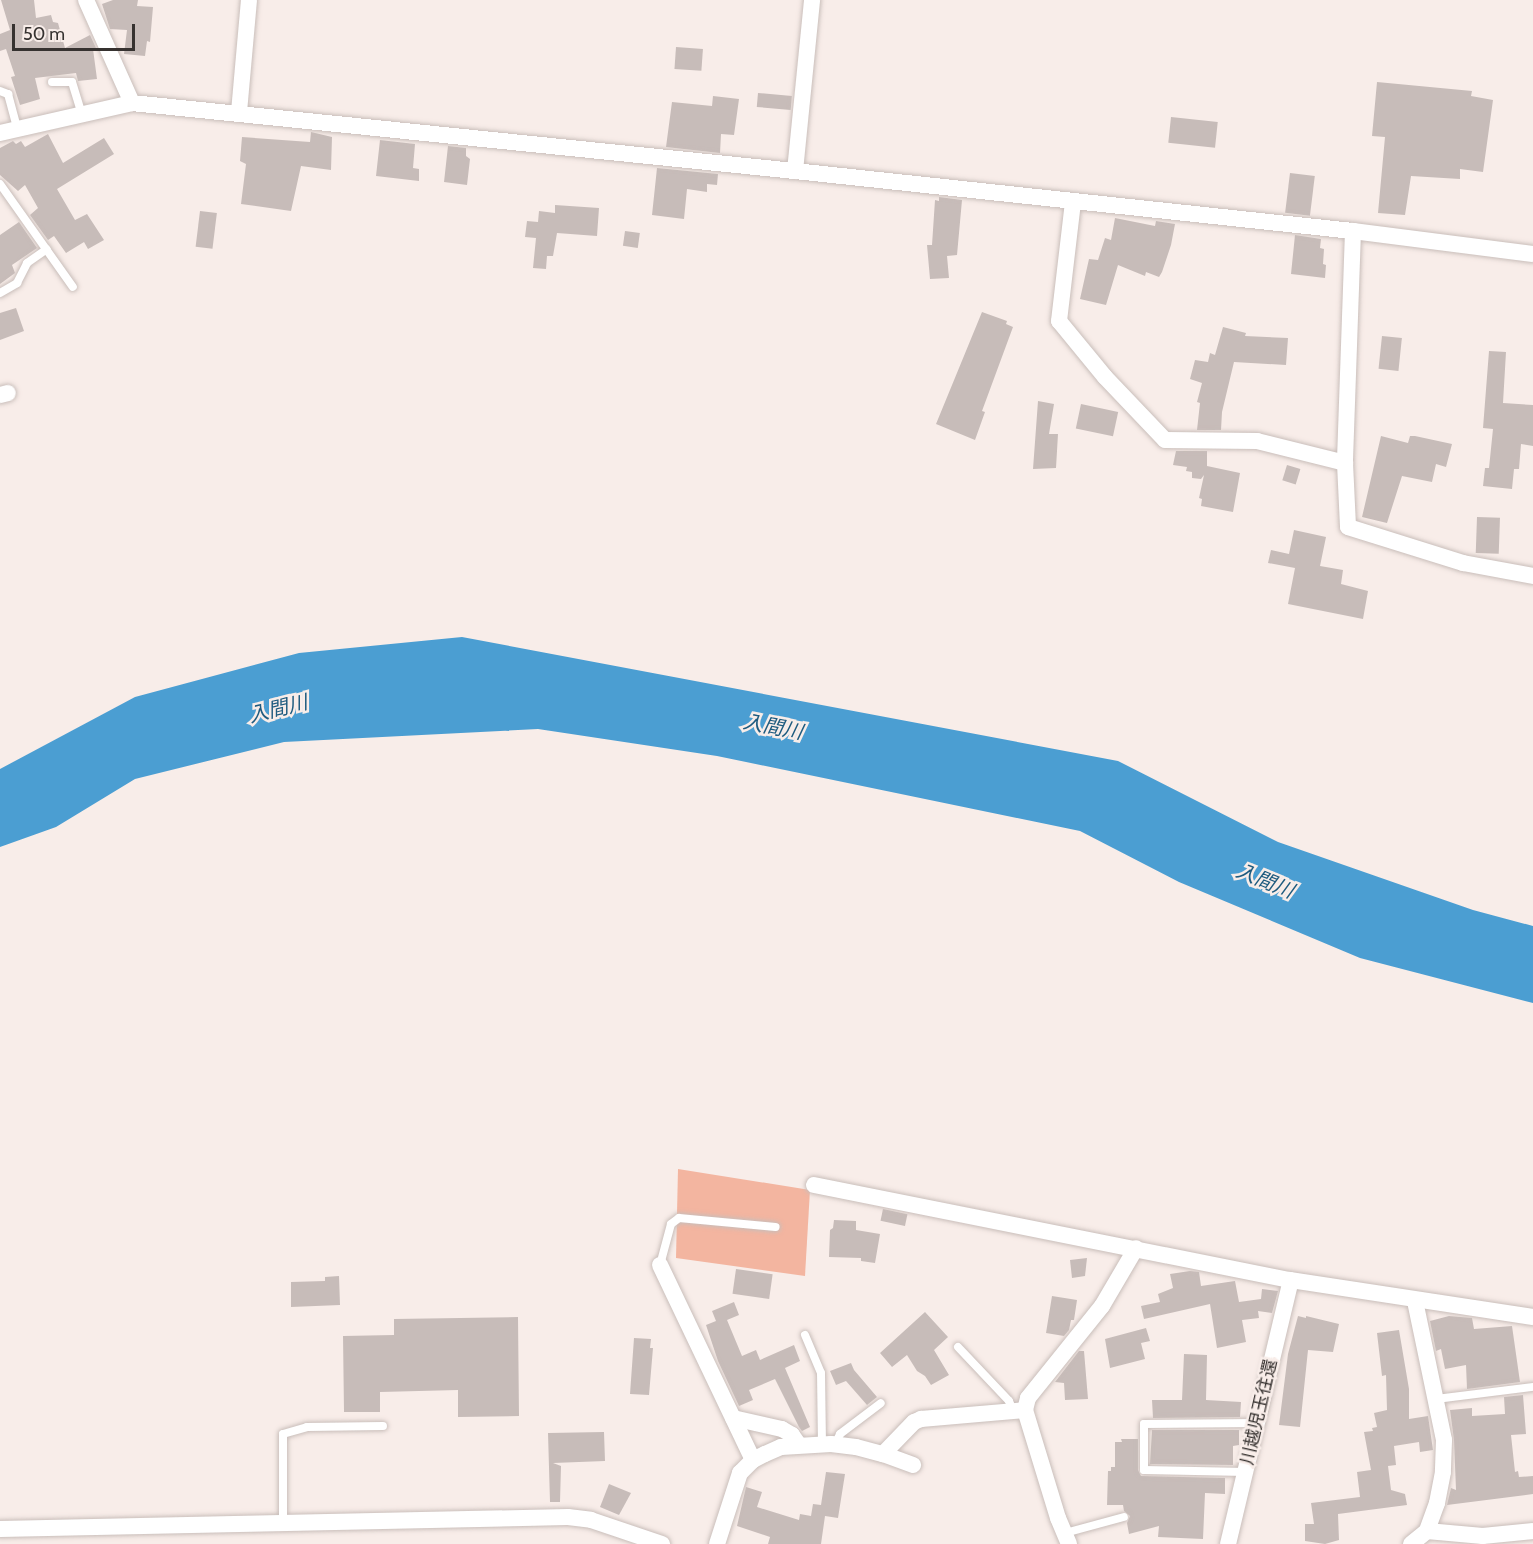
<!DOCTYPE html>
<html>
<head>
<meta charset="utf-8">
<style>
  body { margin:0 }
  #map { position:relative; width:1533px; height:1544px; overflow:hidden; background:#f8ede9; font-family:Cabin,"Noto Sans JP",sans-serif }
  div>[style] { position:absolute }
  .green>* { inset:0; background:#f3b5a0 }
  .water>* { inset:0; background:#4b9ed2 }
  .building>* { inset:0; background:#c7bcb9; transform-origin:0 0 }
  .roads { filter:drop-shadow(0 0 2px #c9beba) drop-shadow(0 0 2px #c9beba) }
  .lane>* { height:8px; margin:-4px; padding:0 4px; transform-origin:4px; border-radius:4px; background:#fff }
  .street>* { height:16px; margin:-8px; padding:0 8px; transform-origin:8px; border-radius:8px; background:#fff }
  span { translate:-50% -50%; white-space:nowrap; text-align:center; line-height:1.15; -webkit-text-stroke:5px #f8ede9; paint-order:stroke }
  .street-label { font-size:18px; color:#363230 }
  .water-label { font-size:20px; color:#1e5b7f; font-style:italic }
  .scale { position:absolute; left:12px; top:24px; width:123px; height:27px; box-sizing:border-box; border:3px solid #363230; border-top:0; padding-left:8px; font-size:18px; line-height:21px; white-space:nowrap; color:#363230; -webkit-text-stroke:4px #f8ede9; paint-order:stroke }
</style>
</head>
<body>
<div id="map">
  <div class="green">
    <i style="clip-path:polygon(678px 1169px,810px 1190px,805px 1276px,676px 1258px)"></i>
  </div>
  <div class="water">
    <i style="clip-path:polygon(462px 637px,1118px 761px,1278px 842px,1473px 910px,1533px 926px,1533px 1003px,1360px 958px,1179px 882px,1080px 831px,717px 756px,538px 729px,284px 742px,135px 779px,56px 827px,0 847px,0 769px,135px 697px,299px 653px)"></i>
  </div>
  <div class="building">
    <i style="clip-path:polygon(1px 0,34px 0,36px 18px,51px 15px,53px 22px,58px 23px,65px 48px,90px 35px,96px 48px,93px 49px,97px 79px,78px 81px,76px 73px,35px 78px,40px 99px,20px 105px,11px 77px,15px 76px,6px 49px,0 51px,0 34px,10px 30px)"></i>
    <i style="clip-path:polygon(113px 0,138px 0,137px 6px,153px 7px,150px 42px,147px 41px,145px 56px,124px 54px,127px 30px,110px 29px,102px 4px)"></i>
    <i style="left:676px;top:47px;width:27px;height:22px;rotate:4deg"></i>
    <i style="clip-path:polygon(1377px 82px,1472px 91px,1471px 96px,1493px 100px,1483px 172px,1460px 169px,1460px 179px,1411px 176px,1405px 215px,1378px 213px,1385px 137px,1372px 136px)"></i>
    <i style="left:758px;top:93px;width:34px;height:14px;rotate:5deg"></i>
    <i style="clip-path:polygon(713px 96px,739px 99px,734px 135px,721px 134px,720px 153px,666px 147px,672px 102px,712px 106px)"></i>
    <i style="left:1171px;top:117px;width:47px;height:26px;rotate:6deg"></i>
    <i style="clip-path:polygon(311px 132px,332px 137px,331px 170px,301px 166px,291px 211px,241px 204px,246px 164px,240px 161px,242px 137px,310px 142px)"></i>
    <i style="clip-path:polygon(48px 134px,63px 163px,104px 138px,114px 154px,57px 189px,75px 220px,87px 214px,104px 240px,88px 249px,84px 242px,66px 253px,54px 236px,48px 240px,30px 215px,38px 208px,25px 185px,18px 191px,0 175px,0 148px,13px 141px,16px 144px,21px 141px,25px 147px)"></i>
    <i style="clip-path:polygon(380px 140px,415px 144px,413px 168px,419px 169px,419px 181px,376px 176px)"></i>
    <i style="clip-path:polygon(448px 146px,466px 148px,466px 156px,470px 159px,467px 185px,444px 182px)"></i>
    <i style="clip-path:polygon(657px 168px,718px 174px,717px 185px,707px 184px,707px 192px,687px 189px,684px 219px,652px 215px)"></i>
    <i style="left:1290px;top:173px;width:25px;height:40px;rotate:7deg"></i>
    <i style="clip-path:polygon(939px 197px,962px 200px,957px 255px,947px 256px,949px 278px,930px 279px,927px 245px,932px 245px,935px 200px,939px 201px)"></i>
    <i style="clip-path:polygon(555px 205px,599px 208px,597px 236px,557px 233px,553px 256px,547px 256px,546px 269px,533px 268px,536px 238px,525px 237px,527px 221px,538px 222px,539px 211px,555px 213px)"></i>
    <i style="left:200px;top:211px;width:17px;height:36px;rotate:7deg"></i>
    <i style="clip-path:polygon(1115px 218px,1155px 226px,1156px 221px,1175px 224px,1171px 245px,1162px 272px,1159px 277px,1146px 272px,1145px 276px,1118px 265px,1106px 305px,1080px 299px,1089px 259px,1098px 260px,1105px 238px,1111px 240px)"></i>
    <i style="clip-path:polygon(19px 222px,37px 248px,12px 265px,15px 273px,0 284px,0 235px)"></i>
    <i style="left:625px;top:231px;width:15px;height:15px;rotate:8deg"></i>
    <i style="clip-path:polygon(1295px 235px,1321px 239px,1320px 248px,1324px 249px,1323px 264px,1326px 265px,1325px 278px,1291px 274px)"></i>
    <i style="clip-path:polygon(16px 308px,24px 331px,0 340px,0 313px)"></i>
    <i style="clip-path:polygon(982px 312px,1007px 321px,1006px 324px,1013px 327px,982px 411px,985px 412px,975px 440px,936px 424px)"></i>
    <i style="clip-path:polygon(1223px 327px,1246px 333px,1245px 336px,1288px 338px,1286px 365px,1234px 362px,1222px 412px,1221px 430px,1197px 430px,1200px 403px,1197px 402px,1202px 383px,1190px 379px,1195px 360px,1208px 362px,1210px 353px,1215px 355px)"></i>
    <i style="left:1382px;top:336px;width:20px;height:33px;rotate:6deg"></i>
    <i style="clip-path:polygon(1489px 351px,1506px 352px,1503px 403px,1533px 405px,1533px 446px,1521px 444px,1519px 469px,1514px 469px,1512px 489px,1483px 486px,1485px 468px,1489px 468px,1493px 429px,1483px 428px)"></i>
    <i style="clip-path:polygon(1038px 401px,1054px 404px,1049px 434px,1058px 434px,1056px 468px,1033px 469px)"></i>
    <i style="left:1081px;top:404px;width:38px;height:25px;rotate:12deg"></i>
    <i style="clip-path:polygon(1381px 436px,1408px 443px,1410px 436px,1415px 436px,1452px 444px,1446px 467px,1436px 464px,1432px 482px,1402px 476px,1387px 523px,1362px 517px)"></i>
    <i style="clip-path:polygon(1176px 451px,1207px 451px,1207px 466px,1240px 473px,1233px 512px,1201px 506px,1202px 499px,1199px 498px,1204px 475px,1201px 479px,1192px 478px,1192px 472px,1186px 471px,1187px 467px,1173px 465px)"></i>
    <i style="left:1287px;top:465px;width:14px;height:16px;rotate:17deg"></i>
    <i style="left:1477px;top:517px;width:23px;height:36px;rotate:2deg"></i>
    <i style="clip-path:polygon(1294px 530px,1326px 537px,1320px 566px,1343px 570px,1341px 584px,1368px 591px,1363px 619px,1288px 604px,1295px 568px,1268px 563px,1271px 550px,1289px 554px)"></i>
    <i style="left:883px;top:1209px;width:25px;height:12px;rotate:12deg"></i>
    <i style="clip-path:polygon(834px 1220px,856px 1221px,856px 1230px,880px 1234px,875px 1263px,861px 1261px,861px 1258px,829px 1257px,830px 1230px,833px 1228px)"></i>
    <i style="clip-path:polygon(1087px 1258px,1085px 1276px,1072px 1278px,1070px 1260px)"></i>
    <i style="left:736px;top:1269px;width:37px;height:25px;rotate:8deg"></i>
    <i style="clip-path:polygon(1190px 1271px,1199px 1272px,1201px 1286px,1235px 1281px,1239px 1302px,1261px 1299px,1262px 1289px,1278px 1291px,1272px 1313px,1258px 1311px,1259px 1318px,1242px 1320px,1246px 1342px,1217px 1348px,1210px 1304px,1144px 1319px,1141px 1306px,1160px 1302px,1158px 1294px,1173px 1288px,1170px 1274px)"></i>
    <i style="clip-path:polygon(339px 1276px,340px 1305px,291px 1307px,291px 1282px,325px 1281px,325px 1277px)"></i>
    <i style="clip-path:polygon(1052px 1296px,1077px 1300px,1074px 1320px,1071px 1320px,1069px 1330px,1064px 1336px,1046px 1333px)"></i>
    <i style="clip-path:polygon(734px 1302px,739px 1315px,727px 1320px,742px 1356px,756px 1350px,760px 1360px,794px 1345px,800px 1361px,785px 1368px,810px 1427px,802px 1431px,799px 1427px,775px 1379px,749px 1390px,753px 1400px,739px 1406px,718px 1361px,706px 1325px,716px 1321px,712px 1311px)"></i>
    <i style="clip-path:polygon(925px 1312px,948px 1337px,934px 1350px,949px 1375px,931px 1385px,925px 1376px,917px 1371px,907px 1355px,892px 1367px,880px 1353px)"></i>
    <i style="clip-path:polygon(1298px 1316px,1306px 1318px,1306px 1316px,1339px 1324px,1333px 1352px,1308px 1350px,1300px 1427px,1279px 1425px,1288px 1354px)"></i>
    <i style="clip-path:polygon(1449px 1316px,1472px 1318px,1474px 1329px,1512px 1326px,1520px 1382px,1467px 1389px,1466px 1365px,1445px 1369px,1441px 1349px,1436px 1351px,1430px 1321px)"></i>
    <i style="clip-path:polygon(518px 1317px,519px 1416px,458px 1417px,458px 1390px,380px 1392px,380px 1412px,344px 1412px,343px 1336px,394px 1335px,394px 1319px)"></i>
    <i style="clip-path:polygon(1146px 1328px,1150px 1341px,1141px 1343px,1145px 1359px,1110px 1368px,1105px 1339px)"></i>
    <i style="clip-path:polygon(1399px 1330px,1409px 1389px,1409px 1419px,1428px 1416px,1433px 1450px,1420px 1452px,1419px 1442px,1394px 1446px,1396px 1465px,1388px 1466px,1391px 1490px,1405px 1494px,1407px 1505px,1338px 1514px,1339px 1540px,1325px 1544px,1305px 1541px,1305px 1524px,1314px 1524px,1311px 1503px,1360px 1497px,1357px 1472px,1371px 1470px,1364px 1432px,1373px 1431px,1372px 1428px,1377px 1427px,1374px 1413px,1387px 1410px,1386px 1375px,1382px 1376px,1377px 1333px)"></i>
    <i style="clip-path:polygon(634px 1338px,651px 1339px,650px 1348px,653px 1348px,649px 1395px,630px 1394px)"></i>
    <i style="clip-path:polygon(1079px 1351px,1084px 1351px,1088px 1399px,1065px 1400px,1064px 1383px,1055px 1382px)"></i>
    <i style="clip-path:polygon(1184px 1354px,1207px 1355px,1206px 1400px,1241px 1402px,1240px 1417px,1153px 1418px,1152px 1400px,1182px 1400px)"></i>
    <i style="clip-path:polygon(851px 1363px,854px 1370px,877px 1397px,867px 1405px,846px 1381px,836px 1385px,830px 1371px)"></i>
    <i style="clip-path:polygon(1523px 1395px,1526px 1434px,1511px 1435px,1515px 1472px,1518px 1471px,1519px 1477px,1533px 1476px,1533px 1494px,1447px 1505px,1451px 1488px,1456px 1490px,1454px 1440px,1450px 1410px,1472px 1408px,1472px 1416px,1505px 1414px,1504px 1397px)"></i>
    <i style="clip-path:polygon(1152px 1430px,1239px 1430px,1239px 1445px,1233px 1446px,1233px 1465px,1150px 1464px)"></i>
    <i style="clip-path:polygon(604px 1432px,605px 1461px,553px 1463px,561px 1466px,560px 1502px,550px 1502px,548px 1433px)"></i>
    <i style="clip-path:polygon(1121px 1439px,1138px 1439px,1138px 1470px,1141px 1476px,1225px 1478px,1225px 1494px,1205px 1493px,1203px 1539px,1158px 1537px,1159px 1526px,1129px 1534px,1127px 1523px,1130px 1516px,1124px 1511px,1123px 1505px,1107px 1505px,1108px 1471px,1111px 1471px,1111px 1467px,1115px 1467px,1115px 1442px,1122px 1442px)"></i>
    <i style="clip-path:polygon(826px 1472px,845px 1474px,838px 1518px,825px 1516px,821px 1544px,768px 1544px,770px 1537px,737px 1526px,746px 1487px,762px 1492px,757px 1507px,799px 1520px,800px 1514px,811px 1516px,813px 1504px,821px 1505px)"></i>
    <i style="clip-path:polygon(609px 1484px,631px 1493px,619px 1515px,600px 1507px)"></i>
  </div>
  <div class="roads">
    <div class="lane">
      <i style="left:52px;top:82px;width:20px"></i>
      <i style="left:72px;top:82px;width:34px;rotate:73deg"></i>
      <i style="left:0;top:91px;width:9px;rotate:21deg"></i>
      <i style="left:8px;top:94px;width:35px;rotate:75deg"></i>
      <i style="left:0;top:184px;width:126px;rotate:54.7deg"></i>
      <i style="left:0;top:293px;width:20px;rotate:-30deg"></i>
      <i style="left:17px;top:283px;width:22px;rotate:-63deg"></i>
      <i style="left:27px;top:263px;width:24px;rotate:-35deg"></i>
      <i style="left:660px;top:1265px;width:42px;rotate:-75deg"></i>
      <i style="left:671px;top:1224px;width:10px;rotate:-37deg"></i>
      <i style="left:679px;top:1218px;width:97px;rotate:5.3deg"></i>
      <i style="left:805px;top:1335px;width:41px;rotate:67.2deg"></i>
      <i style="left:821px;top:1373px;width:71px;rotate:89.2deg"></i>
      <i style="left:958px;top:1347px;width:74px;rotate:46.6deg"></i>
      <i style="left:1009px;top:1401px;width:11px;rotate:68deg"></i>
      <i style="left:1436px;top:1399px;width:98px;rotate:-7.1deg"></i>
      <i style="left:835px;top:1444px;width:11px;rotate:-63deg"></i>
      <i style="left:840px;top:1434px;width:51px;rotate:-37.1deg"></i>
      <i style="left:1246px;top:1472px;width:102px;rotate:-178.9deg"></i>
      <i style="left:1144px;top:1470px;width:46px;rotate:-90deg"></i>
      <i style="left:1144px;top:1424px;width:112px;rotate:-0.5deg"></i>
      <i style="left:283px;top:1521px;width:87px;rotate:-90deg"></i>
      <i style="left:283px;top:1434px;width:25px;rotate:-16deg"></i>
      <i style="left:307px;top:1427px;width:76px;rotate:-0.8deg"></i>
      <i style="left:1065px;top:1533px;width:61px;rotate:-15.2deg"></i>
    </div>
    <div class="street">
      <i style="left:86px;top:0;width:113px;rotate:65.9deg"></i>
      <i style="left:239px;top:112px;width:112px;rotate:-84.9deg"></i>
      <i style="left:0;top:133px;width:135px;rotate:-12.8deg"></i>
      <i style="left:132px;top:103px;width:666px;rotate:5.86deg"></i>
      <i style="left:795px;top:171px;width:561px;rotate:6.14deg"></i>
      <i style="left:1353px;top:231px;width:181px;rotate:7.3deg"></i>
      <i style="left:795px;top:171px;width:172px;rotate:-84.3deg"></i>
      <i style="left:1073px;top:202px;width:120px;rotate:96.7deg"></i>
      <i style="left:1059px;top:321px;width:72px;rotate:50.6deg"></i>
      <i style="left:1105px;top:377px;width:87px;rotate:46.4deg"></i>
      <i style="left:1165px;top:440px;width:92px;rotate:0.6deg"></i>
      <i style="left:1257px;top:441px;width:91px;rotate:14deg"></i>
      <i style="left:1353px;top:231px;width:232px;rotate:92deg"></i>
      <i style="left:1345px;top:463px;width:64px;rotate:87.3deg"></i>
      <i style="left:1348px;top:527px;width:121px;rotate:17.4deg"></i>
      <i style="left:1463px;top:563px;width:71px;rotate:10.5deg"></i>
      <i style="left:0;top:395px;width:8px;rotate:-14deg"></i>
      <i style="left:814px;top:1185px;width:486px;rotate:11.3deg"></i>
      <i style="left:1291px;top:1280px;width:245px;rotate:8.7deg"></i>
      <i style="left:660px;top:1265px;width:216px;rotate:64.5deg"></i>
      <i style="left:1415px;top:1301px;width:142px;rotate:78.2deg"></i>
      <i style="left:1444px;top:1440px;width:32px;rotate:92deg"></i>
      <i style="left:1443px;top:1472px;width:32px;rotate:101deg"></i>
      <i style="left:1437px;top:1503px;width:30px;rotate:110deg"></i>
      <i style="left:733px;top:1418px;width:50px;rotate:12.7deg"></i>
      <i style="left:782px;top:1429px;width:12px;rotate:31deg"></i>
      <i style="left:792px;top:1435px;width:12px;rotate:55deg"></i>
      <i style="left:883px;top:1454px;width:32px;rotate:20deg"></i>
      <i style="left:0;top:1529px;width:568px;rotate:-1.21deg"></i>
      <i style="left:568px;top:1517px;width:23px;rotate:7deg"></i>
      <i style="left:591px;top:1520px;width:75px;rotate:18.7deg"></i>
      <i style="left:717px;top:1544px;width:75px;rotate:-72.1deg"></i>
      <i style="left:740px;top:1473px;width:18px;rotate:-45deg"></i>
      <i style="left:753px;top:1460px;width:13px;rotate:-27deg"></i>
      <i style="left:765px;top:1454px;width:17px;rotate:-24deg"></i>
      <i style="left:781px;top:1447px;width:50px;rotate:-3.4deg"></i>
      <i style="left:831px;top:1444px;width:25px;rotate:7deg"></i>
      <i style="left:856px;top:1447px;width:28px;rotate:15deg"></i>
      <i style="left:883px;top:1454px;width:45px;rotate:-45.9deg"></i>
      <i style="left:914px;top:1422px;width:8px;rotate:-23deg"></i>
      <i style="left:921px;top:1419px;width:104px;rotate:-4.9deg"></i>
      <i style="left:1069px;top:1544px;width:28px;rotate:-113deg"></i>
      <i style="left:1058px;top:1518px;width:113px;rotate:-107deg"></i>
      <i style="left:1025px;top:1410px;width:12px;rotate:-76deg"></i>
      <i style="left:1028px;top:1398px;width:118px;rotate:-51.2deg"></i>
      <i style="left:1102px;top:1306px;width:67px;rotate:-59.6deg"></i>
      <i style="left:1228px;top:1544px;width:271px;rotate:-76.6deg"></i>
      <i style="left:1411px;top:1544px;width:21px;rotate:-39deg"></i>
      <i style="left:1427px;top:1531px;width:56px;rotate:5.1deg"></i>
      <i style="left:1483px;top:1536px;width:50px;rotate:-5.7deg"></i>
    </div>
  </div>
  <div class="street-label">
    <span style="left:1259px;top:1412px;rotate:-77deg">川越児玉往還</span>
  </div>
  <div class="water-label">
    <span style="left:278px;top:709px;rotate:-14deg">入間川</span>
    <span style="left:773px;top:727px;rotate:11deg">入間川</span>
    <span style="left:1265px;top:881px;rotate:22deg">入間川</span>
  </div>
  <div class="scale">50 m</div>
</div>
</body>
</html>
